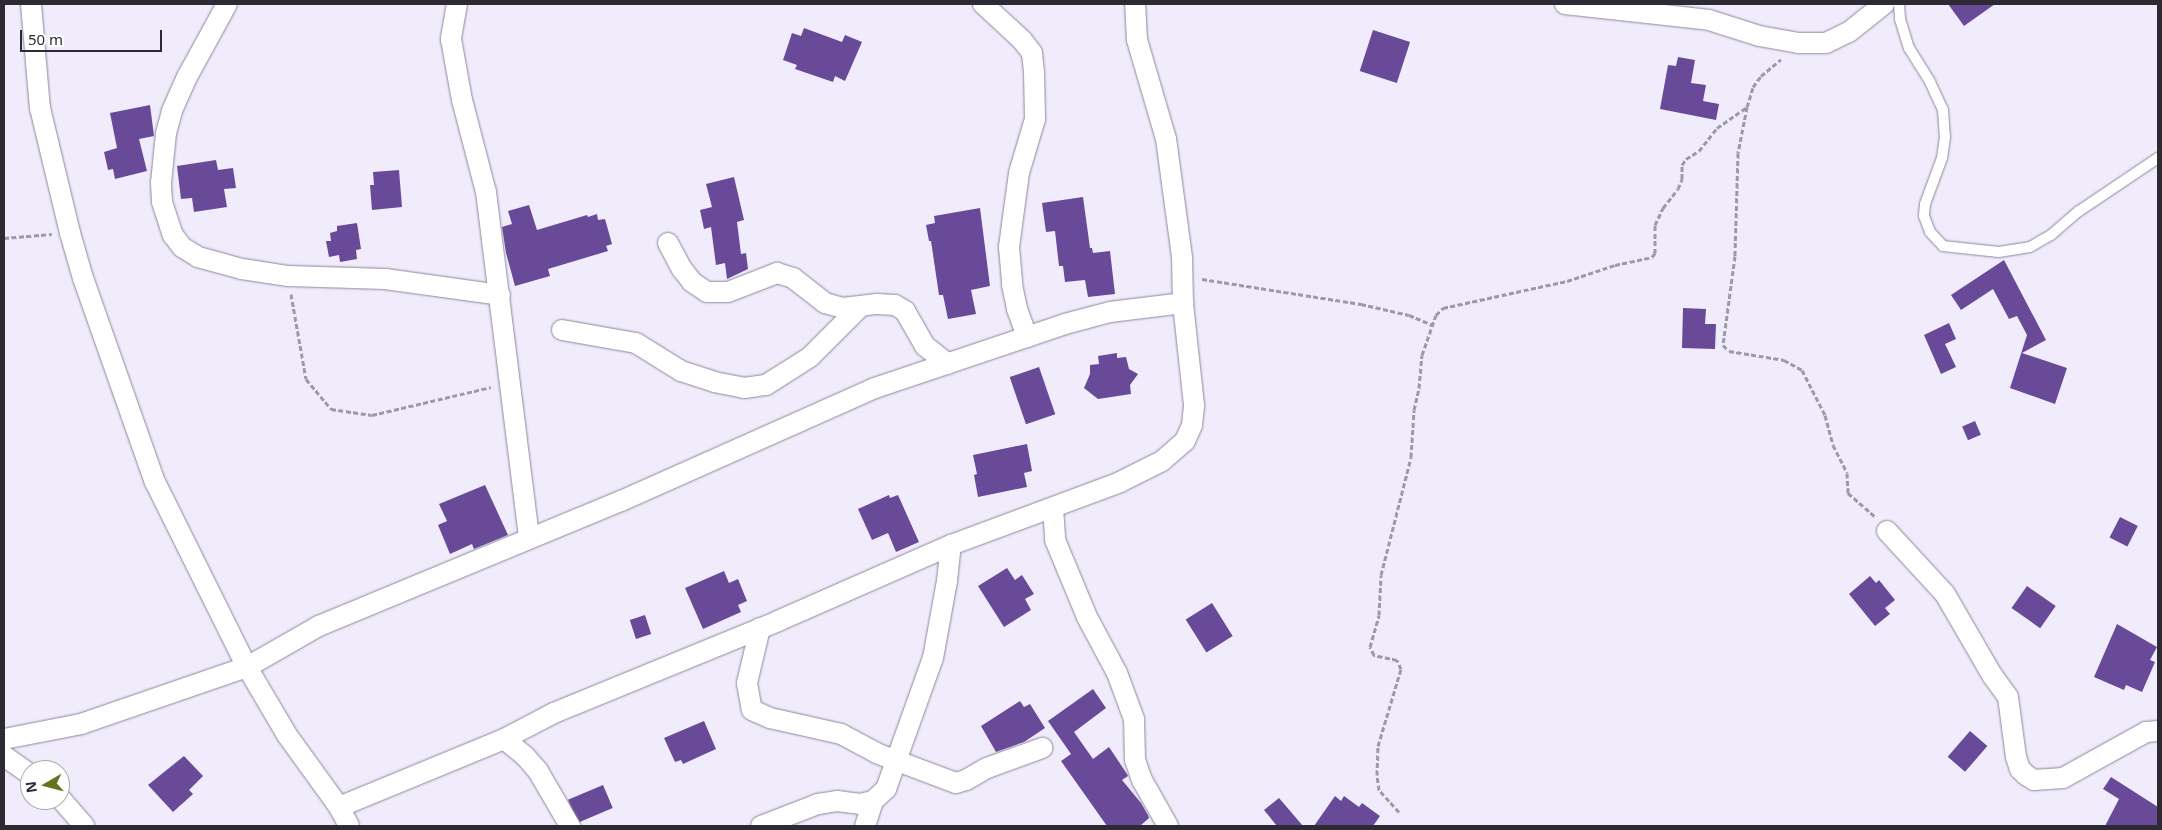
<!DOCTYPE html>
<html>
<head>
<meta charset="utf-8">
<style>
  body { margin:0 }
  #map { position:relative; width:2162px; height:830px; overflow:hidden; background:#f1ecfb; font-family:"Noto Sans",sans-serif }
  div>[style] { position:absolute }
  .building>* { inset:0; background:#684a98; transform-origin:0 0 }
  .path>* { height:3px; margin-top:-1.5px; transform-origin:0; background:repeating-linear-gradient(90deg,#9d99a5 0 5px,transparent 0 7.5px) }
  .roads { filter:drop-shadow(0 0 1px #8d869d) drop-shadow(0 0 1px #8d869d) }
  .service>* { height:10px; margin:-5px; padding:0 5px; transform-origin:5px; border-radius:5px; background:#fff }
  .minor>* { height:20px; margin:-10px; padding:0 10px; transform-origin:10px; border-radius:10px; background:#fff }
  span { translate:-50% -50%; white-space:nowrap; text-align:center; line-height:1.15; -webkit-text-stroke:5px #fff; paint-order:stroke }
  .frame { position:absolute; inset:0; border:5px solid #2d2a33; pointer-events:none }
  .north { position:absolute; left:20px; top:760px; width:50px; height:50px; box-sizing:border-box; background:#fff; border:1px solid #abaaad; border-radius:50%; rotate:262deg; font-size:14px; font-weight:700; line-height:20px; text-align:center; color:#2d2a33 }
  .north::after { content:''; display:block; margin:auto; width:18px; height:22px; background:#64731f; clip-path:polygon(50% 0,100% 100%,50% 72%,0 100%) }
  .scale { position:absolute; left:20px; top:30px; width:142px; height:22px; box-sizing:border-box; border:2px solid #2d2a33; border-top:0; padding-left:6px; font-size:15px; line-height:18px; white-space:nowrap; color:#2d2a33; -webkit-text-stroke:4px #fff; paint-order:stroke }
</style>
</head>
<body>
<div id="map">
  <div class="building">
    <i style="clip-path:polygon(1948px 4px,1995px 4px,1964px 26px)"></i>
    <i style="clip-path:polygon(804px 28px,842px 42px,845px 35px,862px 42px,845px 81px,835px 76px,833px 82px,795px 69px,797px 65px,783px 60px,792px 33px,801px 36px)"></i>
    <i style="left:1373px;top:30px;width:39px;height:43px;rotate:18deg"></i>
    <i style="clip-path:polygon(1678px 57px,1695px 60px,1691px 83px,1706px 85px,1703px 101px,1719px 104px,1716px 120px,1660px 109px,1668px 65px,1676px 66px)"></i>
    <i style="clip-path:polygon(150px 105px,154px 136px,139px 139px,147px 171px,115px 179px,113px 169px,108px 170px,104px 152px,117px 148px,110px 113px)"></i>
    <i style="clip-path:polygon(216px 160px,218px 170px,233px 168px,236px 188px,224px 189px,227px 207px,194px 212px,192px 198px,181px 199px,177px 166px)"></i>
    <i style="clip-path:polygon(399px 170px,402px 207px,372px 210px,370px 185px,374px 185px,373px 172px)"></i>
    <i style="clip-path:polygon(734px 177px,744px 220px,737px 222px,741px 254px,746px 253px,748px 269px,727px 279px,725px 263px,716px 265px,711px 227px,704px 229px,700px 210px,712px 207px,706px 184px)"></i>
    <i style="clip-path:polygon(1083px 197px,1090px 248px,1092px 248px,1093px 253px,1110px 251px,1115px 294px,1088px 297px,1085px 280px,1065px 282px,1063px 266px,1059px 266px,1055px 231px,1046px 232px,1042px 203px)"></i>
    <i style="clip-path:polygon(529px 205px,537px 230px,587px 215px,588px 217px,597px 214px,598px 220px,605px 219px,612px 244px,606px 246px,608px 251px,548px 269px,550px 276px,515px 286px,506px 253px,502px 227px,512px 224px,508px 211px)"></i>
    <i style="clip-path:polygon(980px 208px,990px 286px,971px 290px,976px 314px,948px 319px,943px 295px,939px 295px,931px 241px,929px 241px,926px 225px,935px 223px,934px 216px)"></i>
    <i style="clip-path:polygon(357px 223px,361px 249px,356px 250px,357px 259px,340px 262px,339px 255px,329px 257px,326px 241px,331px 241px,330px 233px,337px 231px,337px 226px)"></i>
    <i style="clip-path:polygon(2004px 260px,2046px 340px,2022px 353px,2067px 368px,2055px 404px,2010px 388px,2027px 335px,2017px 316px,2009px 319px,1993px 289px,1961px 310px,1951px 295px)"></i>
    <i style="clip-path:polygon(1683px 308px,1706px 309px,1705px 324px,1716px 324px,1715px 349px,1682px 348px)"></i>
    <i style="clip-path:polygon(1949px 323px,1956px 339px,1945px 344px,1956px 367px,1941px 374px,1924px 335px)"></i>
    <i style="clip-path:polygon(1117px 353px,1117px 358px,1126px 357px,1129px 369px,1138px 374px,1130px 385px,1131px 394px,1098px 399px,1084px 388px,1090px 374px,1090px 365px,1099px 364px,1098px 356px)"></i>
    <i style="left:1039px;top:367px;width:50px;height:31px;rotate:71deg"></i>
    <i style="left:1975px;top:421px;width:15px;height:14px;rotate:67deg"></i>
    <i style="clip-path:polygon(1027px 444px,1032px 471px,1024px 473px,1027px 487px,978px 497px,974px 475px,977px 474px,973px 455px)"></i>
    <i style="clip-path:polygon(485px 485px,508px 535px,474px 549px,472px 544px,450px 554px,438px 525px,447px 521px,439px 504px)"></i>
    <i style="clip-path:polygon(889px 495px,890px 498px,898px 495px,919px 542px,896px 552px,888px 533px,872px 540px,858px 509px)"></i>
    <i style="left:2120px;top:517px;width:20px;height:23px;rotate:27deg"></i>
    <i style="clip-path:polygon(1007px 568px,1015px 580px,1022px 575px,1034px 594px,1025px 599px,1031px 610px,1004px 627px,978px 586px)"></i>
    <i style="clip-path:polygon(724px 571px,729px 583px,738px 579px,747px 601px,738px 605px,741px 612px,703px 629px,685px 588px)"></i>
    <i style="clip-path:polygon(1870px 576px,1876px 583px,1879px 580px,1895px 600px,1885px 608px,1890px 614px,1875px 626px,1849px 594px)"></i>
    <i style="left:2027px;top:586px;width:35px;height:27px;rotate:35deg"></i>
    <i style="left:1212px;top:603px;width:39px;height:31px;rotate:58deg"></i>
    <i style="left:645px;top:615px;width:20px;height:16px;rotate:72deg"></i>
    <i style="clip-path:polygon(2117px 624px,2157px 647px,2150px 660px,2155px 662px,2142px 692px,2126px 685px,2124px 690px,2094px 677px)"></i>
    <i style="clip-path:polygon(1093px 689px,1106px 708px,1074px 732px,1093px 759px,1109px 747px,1127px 774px,1128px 776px,1122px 780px,1141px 803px,1148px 815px,1149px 818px,1140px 826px,1107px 826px,1061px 761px,1071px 754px,1048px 721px)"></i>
    <i style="clip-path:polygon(1020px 701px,1024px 707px,1030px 704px,1045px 728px,1024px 742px,996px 752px,981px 726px)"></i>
    <i style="clip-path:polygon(704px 721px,716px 749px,683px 764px,681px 760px,675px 762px,664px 738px)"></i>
    <i style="left:1970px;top:731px;width:23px;height:34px;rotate:41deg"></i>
    <i style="clip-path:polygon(184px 756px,203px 776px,189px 790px,193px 794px,173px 812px,148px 785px)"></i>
    <i style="clip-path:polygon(2111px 777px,2158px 807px,2158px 826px,2105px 826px,2119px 799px,2103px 789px)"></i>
    <i style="left:603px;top:785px;width:25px;height:38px;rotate:67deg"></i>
    <i style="clip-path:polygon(1335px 796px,1341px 801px,1344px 796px,1359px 807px,1362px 803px,1380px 816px,1373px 826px,1314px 826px)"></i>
    <i style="clip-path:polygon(1279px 798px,1303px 826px,1277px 826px,1264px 810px)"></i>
  </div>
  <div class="path">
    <i style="left:1747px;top:107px;width:47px;rotate:101.1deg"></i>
    <i style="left:1738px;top:153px;width:103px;rotate:91.7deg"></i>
    <i style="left:1735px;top:256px;width:90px;rotate:97.7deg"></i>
    <i style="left:1723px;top:345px;width:8px;rotate:45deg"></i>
    <i style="left:1729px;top:351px;width:56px;rotate:9.3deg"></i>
    <i style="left:1784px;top:360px;width:21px;rotate:29deg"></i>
    <i style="left:1802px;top:370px;width:51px;rotate:62.9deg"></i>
    <i style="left:1825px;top:415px;width:31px;rotate:75deg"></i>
    <i style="left:1833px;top:445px;width:31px;rotate:63deg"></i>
    <i style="left:1847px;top:473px;width:20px;rotate:87deg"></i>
    <i style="left:1848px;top:493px;width:37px;rotate:41deg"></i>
    <i style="left:4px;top:238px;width:48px;rotate:-4.8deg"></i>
    <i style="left:1202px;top:279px;width:161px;rotate:8.9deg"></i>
    <i style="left:1361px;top:304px;width:49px;rotate:12.9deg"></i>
    <i style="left:1409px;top:315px;width:26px;rotate:23deg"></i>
    <i style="left:291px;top:294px;width:86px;rotate:80deg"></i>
    <i style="left:306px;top:379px;width:39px;rotate:50deg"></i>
    <i style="left:331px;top:409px;width:41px;rotate:8.3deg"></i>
    <i style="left:372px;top:415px;width:122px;rotate:-13.2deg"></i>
    <i style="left:1399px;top:812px;width:30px;rotate:-132deg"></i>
    <i style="left:1379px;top:790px;width:15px;rotate:-98deg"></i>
    <i style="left:1377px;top:775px;width:29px;rotate:-88deg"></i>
    <i style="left:1378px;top:746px;width:80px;rotate:-73.4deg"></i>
    <i style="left:1401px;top:669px;width:10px;rotate:-114deg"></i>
    <i style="left:1397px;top:660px;width:24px;rotate:-168deg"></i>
    <i style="left:1374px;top:655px;width:9px;rotate:-117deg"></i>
    <i style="left:1370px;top:647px;width:33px;rotate:-74deg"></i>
    <i style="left:1379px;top:615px;width:40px;rotate:-87.1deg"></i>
    <i style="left:1381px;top:575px;width:122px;rotate:-75.7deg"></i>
    <i style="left:1411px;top:457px;width:47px;rotate:-86.3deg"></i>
    <i style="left:1414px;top:410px;width:23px;rotate:-77deg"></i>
    <i style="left:1419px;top:388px;width:33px;rotate:-85deg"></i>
    <i style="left:1422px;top:355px;width:42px;rotate:-70.7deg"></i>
    <i style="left:1436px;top:315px;width:10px;rotate:-45deg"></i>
    <i style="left:1443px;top:308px;width:127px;rotate:-12.3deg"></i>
    <i style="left:1567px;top:281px;width:51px;rotate:-18.4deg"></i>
    <i style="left:1615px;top:265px;width:38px;rotate:-12deg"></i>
    <i style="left:1652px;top:257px;width:5px;rotate:-53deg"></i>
    <i style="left:1655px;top:253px;width:28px;rotate:-90deg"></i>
    <i style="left:1655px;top:225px;width:19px;rotate:-65deg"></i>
    <i style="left:1663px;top:208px;width:24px;rotate:-52deg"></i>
    <i style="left:1678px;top:189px;width:11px;rotate:-68deg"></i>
    <i style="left:1682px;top:179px;width:14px;rotate:-90deg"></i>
    <i style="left:1682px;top:165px;width:7px;rotate:-56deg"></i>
    <i style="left:1686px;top:159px;width:15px;rotate:-32deg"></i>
    <i style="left:1699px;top:151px;width:29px;rotate:-52deg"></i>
    <i style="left:1717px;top:128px;width:37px;rotate:-35deg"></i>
    <i style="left:1747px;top:107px;width:21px;rotate:-73deg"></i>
    <i style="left:1753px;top:87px;width:14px;rotate:-54deg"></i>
    <i style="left:1761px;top:76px;width:26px;rotate:-40deg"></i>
  </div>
  <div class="roads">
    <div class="service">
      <i style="left:1899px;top:4px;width:15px;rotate:86deg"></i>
      <i style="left:1900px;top:19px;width:30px;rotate:73deg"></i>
      <i style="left:1909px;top:48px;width:40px;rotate:58deg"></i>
      <i style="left:1930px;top:82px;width:31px;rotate:65deg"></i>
      <i style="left:1943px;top:110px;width:27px;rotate:86deg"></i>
      <i style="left:1945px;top:137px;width:21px;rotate:98deg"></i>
      <i style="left:1942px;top:158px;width:49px;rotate:110.3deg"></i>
      <i style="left:1925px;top:204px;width:12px;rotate:95deg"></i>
      <i style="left:1924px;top:216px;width:17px;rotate:69deg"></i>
      <i style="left:1930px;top:232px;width:19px;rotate:47deg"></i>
      <i style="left:1943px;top:246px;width:56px;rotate:6.1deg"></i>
      <i style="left:1999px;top:252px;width:31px;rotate:-9deg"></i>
      <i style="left:2030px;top:247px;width:24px;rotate:-30deg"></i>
      <i style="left:2051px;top:235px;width:37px;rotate:-41deg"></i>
      <i style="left:2079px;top:211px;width:95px;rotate:-33.9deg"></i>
    </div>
    <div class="minor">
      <i style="left:31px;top:4px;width:104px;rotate:85.1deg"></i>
      <i style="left:40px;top:108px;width:129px;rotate:76.5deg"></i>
      <i style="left:70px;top:233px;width:47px;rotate:73.9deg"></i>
      <i style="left:83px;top:278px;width:216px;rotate:70.6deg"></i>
      <i style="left:155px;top:482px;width:207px;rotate:63.6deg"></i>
      <i style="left:247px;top:667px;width:79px;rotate:59.5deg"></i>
      <i style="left:287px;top:735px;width:89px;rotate:54.2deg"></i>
      <i style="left:339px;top:807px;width:21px;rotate:62deg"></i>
      <i style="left:227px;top:4px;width:83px;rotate:118.7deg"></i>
      <i style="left:187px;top:77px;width:37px;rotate:114deg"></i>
      <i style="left:172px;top:111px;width:23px;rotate:105deg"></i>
      <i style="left:166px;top:133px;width:50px;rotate:95.7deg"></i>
      <i style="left:161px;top:183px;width:19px;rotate:87deg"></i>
      <i style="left:162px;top:202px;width:35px;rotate:72deg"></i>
      <i style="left:173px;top:235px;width:15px;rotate:53deg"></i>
      <i style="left:182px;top:247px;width:19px;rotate:32deg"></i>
      <i style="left:198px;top:257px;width:46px;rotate:15.3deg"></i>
      <i style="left:242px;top:269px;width:47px;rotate:8.7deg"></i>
      <i style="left:288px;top:276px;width:97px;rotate:1.8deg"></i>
      <i style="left:385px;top:279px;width:116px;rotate:7.9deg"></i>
      <i style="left:457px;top:4px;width:36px;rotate:100deg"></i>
      <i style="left:451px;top:39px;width:62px;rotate:79.8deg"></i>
      <i style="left:462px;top:100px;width:95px;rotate:75.4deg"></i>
      <i style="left:486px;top:192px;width:349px;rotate:82.9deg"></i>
      <i style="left:983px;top:4px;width:53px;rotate:42.7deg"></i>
      <i style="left:1022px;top:40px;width:16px;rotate:52deg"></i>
      <i style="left:1032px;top:53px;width:19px;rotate:84deg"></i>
      <i style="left:1034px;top:72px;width:47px;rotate:88.8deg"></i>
      <i style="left:1035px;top:119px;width:56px;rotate:106.5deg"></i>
      <i style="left:1019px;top:173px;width:75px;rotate:97.7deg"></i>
      <i style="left:1009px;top:247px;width:38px;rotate:85deg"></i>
      <i style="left:1012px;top:285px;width:25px;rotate:78deg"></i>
      <i style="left:1017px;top:309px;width:30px;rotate:70deg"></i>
      <i style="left:1565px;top:4px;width:145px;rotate:6.3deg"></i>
      <i style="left:1709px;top:20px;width:52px;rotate:17.7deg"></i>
      <i style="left:1759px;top:36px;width:39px;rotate:10deg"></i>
      <i style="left:1797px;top:43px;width:29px"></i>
      <i style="left:1826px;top:43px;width:25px;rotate:-26deg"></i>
      <i style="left:1849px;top:32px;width:45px;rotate:-38.7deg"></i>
      <i style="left:668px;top:243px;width:30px;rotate:62deg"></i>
      <i style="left:682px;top:269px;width:16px;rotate:52deg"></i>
      <i style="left:692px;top:282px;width:18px;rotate:34deg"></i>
      <i style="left:707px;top:292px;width:21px"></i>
      <i style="left:728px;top:292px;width:53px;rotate:-21.2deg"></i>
      <i style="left:777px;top:273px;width:17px;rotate:17deg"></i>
      <i style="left:793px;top:278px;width:41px;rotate:38deg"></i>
      <i style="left:825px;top:303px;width:19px;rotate:16deg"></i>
      <i style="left:843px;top:308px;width:34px;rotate:-7deg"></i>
      <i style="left:877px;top:304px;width:18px;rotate:3deg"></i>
      <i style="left:895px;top:305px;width:12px;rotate:31deg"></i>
      <i style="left:905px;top:311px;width:40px;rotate:60.3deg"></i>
      <i style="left:925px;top:346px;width:29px;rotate:38deg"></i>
      <i style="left:562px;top:330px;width:75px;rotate:10deg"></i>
      <i style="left:636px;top:343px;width:53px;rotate:31.9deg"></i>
      <i style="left:681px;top:371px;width:35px;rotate:18deg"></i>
      <i style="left:714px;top:382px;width:31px;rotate:11deg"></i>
      <i style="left:744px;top:388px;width:22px;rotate:-8deg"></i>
      <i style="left:766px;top:385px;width:52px;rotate:-32.5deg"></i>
      <i style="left:810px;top:357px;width:71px;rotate:-45deg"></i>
      <i style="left:1053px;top:508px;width:32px;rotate:86deg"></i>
      <i style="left:1055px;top:540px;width:83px;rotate:67.4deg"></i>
      <i style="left:1087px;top:617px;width:64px;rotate:61.8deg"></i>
      <i style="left:1117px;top:673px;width:49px;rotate:69.7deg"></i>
      <i style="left:1134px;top:719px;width:41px;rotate:88.6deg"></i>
      <i style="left:1135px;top:760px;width:21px;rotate:71deg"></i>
      <i style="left:1142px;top:780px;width:53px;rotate:60.5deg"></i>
      <i style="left:1887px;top:531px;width:86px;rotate:47.4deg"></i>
      <i style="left:1945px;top:594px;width:94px;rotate:59.9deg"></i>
      <i style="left:1992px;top:675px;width:27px;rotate:54deg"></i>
      <i style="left:2008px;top:697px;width:61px;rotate:82.4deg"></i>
      <i style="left:2016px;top:757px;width:13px;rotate:72deg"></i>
      <i style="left:2020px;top:769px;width:8px;rotate:45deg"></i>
      <i style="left:2026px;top:775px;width:9px;rotate:32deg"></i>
      <i style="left:2034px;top:780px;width:29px;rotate:-4deg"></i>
      <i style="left:2063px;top:778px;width:95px;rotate:-29deg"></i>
      <i style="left:2146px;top:732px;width:12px;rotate:-5deg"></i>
      <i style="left:760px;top:628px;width:57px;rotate:103.3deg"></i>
      <i style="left:747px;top:683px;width:27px;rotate:80deg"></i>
      <i style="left:752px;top:710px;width:20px;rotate:24deg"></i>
      <i style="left:770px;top:718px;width:73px;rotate:12.7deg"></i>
      <i style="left:841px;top:734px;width:40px;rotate:28deg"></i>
      <i style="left:876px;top:753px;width:85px;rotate:20.6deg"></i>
      <i style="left:956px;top:783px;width:10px;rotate:-17deg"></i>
      <i style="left:966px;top:780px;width:24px;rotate:-30deg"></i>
      <i style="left:987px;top:768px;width:59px;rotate:-20deg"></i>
      <i style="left:4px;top:739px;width:78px;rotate:-11deg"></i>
      <i style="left:81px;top:724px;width:176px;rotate:-19deg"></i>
      <i style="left:247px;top:667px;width:83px;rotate:-29.7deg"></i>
      <i style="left:319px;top:626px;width:327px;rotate:-22.5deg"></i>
      <i style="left:621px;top:501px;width:278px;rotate:-24deg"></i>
      <i style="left:875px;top:388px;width:200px;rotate:-18.6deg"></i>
      <i style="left:1065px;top:324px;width:47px;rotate:-14.9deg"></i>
      <i style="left:1110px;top:312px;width:74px;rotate:-7deg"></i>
      <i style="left:504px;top:739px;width:27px;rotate:39deg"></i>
      <i style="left:525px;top:756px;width:20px;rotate:49deg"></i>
      <i style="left:538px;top:771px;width:64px;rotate:59.8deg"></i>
      <i style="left:4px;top:756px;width:32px;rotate:35deg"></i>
      <i style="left:60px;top:798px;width:37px;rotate:49deg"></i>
      <i style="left:339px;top:807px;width:178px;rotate:-22.4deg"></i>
      <i style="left:504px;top:739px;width:56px;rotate:-27.5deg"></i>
      <i style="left:554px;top:713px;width:242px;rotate:-22.3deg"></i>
      <i style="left:778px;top:621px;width:189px;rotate:-23.7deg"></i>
      <i style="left:951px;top:545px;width:180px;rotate:-20.4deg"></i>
      <i style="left:1120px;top:482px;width:47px;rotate:-26.6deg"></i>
      <i style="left:1162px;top:461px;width:30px;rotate:-41deg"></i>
      <i style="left:1185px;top:441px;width:17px;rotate:-66deg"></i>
      <i style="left:1192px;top:425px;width:20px;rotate:-84deg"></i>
      <i style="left:1194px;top:405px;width:103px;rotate:-96.2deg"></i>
      <i style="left:1183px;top:303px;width:46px;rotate:-91.2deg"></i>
      <i style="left:1182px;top:257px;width:119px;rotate:-97.7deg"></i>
      <i style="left:1166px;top:139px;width:103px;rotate:-106.3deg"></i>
      <i style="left:1137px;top:40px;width:36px;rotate:-93deg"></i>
      <i style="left:761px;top:826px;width:61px;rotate:-21.1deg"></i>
      <i style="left:818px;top:804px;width:19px;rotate:-9deg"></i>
      <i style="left:837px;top:801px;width:23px;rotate:7deg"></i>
      <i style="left:860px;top:804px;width:13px;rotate:-13deg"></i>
      <i style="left:873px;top:801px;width:18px;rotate:-43deg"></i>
      <i style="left:886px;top:789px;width:139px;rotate:-70.3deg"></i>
      <i style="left:933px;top:658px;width:78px;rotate:-79.7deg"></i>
      <i style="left:947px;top:581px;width:36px;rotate:-84deg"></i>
      <i style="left:865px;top:826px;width:26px;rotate:-72deg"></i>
    </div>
  </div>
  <div class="frame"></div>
  <div class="north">N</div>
  <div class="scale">50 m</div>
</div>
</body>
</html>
